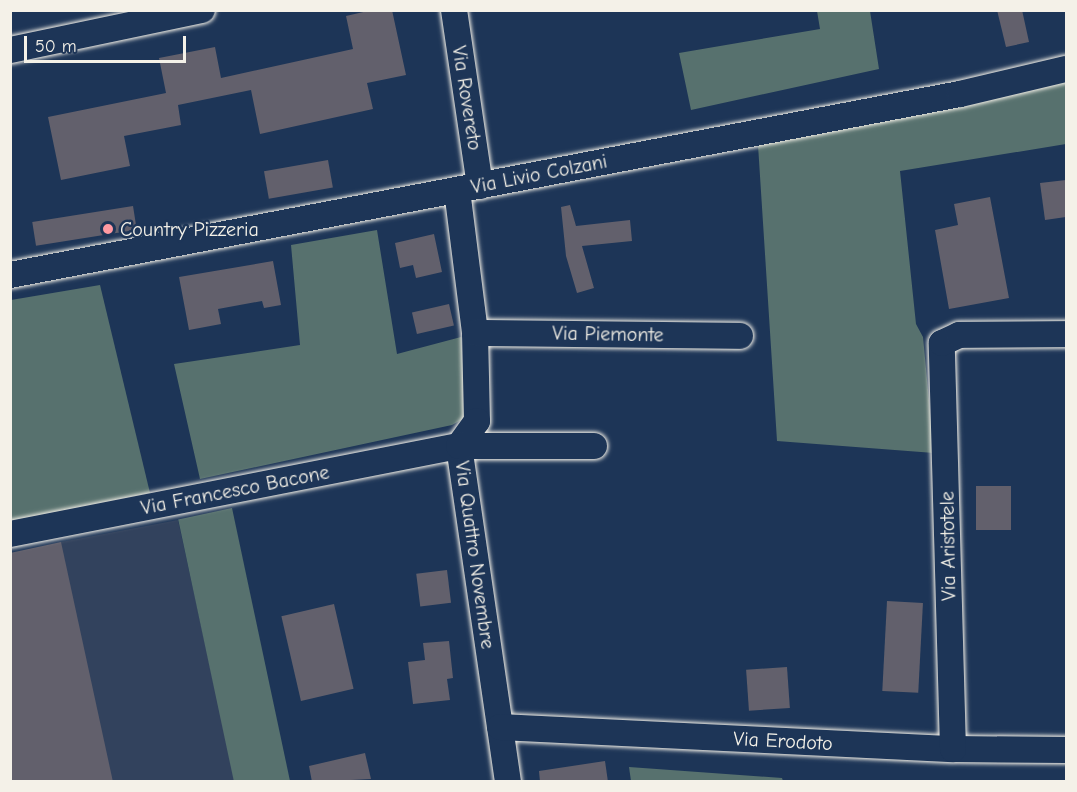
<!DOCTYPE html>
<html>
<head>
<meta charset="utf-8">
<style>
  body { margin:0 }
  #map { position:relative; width:1077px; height:792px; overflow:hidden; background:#1d3557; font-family:"Comic Neue",sans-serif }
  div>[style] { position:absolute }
  .built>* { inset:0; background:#32425d }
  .green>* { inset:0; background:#57716e; transform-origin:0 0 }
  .building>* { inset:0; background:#62606c; transform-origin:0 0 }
  .roads { filter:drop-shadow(0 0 2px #f4f1e8) drop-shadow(0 0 2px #f4f1e8) }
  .street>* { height:26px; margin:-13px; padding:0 13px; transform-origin:13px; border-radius:13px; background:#1d3557 }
  .dots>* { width:16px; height:16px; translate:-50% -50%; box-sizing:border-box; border:3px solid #1d3557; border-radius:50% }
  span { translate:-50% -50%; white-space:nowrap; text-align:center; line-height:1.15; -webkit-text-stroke:5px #1d3557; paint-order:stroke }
  .street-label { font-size:20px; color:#f4f1e8 }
  .poi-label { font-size:20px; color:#f4f1e8 }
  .left { translate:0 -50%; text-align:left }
  .frame { position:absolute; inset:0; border:12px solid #f4f1e8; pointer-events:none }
  .scale { position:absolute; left:24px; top:36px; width:162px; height:27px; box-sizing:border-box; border:3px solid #f4f1e8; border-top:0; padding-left:8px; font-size:18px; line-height:21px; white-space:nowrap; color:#f4f1e8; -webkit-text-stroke:4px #1d3557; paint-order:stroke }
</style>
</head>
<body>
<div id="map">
  <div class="built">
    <i style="clip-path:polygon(178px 520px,235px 781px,11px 781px,61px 542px)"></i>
  </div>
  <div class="green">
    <i style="clip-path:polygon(817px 11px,870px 11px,879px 69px,691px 110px,679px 53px,820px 29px)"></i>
    <i style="clip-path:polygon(1066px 78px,1066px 144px,900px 171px,916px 324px,923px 337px,934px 453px,777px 441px,758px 145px)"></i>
    <i style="clip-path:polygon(377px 230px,397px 354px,461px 337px,467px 417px,452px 425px,200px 479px,174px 364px,300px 345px,291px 245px)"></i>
    <i style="clip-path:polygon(100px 285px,150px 493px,11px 521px,11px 300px)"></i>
    <i style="left:232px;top:508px;width:280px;height:55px;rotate:78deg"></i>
    <i style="clip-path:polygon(629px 767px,782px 778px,783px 781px,631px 781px)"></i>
  </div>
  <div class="building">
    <i style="clip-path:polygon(372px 10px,392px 10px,406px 75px,367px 83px,373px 109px,260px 134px,251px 90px,178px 105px,181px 125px,124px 136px,130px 166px,61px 180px,48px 117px,166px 93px,159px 58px,215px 47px,221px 78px,353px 49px,346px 16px)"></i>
    <i style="clip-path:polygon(997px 10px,1022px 10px,1029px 42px,1006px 47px)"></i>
    <i style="left:328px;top:160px;width:28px;height:65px;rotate:80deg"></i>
    <i style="clip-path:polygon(1066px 180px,1066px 217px,1045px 220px,1040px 183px)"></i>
    <i style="clip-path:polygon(990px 197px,1009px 298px,949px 309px,935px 230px,958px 225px,954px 204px)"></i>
    <i style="clip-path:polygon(570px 205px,576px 226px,630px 220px,632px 241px,582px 246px,594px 288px,577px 293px,566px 256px,561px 207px)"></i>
    <i style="left:133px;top:206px;width:24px;height:102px;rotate:81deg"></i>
    <i style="clip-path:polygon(434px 234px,442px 272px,416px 278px,413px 265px,400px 268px,395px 243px)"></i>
    <i style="clip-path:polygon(273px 261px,281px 305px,264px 308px,262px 301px,218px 309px,221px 324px,189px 330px,179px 277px)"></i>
    <i style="left:449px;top:304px;width:22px;height:38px;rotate:77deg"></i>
    <i style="left:976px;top:486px;width:35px;height:44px"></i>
    <i style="clip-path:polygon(61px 542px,113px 782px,10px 782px,10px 553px)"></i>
    <i style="left:447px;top:570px;width:33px;height:31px;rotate:83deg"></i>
    <i style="left:887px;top:601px;width:36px;height:90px;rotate:3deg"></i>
    <i style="left:334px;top:604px;width:87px;height:54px;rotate:77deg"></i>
    <i style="clip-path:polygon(449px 641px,453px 678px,447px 679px,450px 700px,413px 704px,408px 662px,425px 660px,423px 643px)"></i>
    <i style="left:787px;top:667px;width:41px;height:41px;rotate:86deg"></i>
    <i style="clip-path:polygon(365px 753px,371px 779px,312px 782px,309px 766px)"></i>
    <i style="clip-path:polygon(605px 761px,608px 782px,540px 782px,539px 771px)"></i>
  </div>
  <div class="roads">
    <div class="street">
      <i style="left:454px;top:10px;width:178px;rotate:81.6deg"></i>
      <i style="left:10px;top:50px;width:196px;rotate:-11.8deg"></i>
      <i style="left:457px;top:190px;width:144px;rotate:82.8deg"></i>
      <i style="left:475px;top:333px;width:88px;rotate:88.7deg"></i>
      <i style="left:477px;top:421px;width:31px;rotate:126deg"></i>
      <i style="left:459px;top:446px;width:340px;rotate:81.7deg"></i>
      <i style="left:10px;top:275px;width:967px;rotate:-10.79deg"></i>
      <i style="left:960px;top:94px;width:109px;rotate:-13.3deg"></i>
      <i style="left:475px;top:333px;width:265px;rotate:0.6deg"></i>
      <i style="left:10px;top:534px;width:458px;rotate:-11.1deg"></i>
      <i style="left:459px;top:446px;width:135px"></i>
      <i style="left:500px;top:727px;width:454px;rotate:2.8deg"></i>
      <i style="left:953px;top:749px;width:113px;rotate:0.5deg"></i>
      <i style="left:953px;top:749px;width:406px;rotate:-91.6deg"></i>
      <i style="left:942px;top:343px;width:19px;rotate:-25deg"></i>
      <i style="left:959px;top:335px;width:107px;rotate:-0.5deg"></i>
    </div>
  </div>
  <div class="dots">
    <i style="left:108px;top:229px;background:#ff9aa2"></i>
  </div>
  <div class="street-label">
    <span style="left:467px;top:98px;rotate:81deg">Via Rovereto</span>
    <span style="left:539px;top:174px;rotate:-11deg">Via Livio Colzani</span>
    <span style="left:608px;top:334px;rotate:1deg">Via Piemonte</span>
    <span style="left:235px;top:490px;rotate:-11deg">Via Francesco Bacone</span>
    <span style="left:948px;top:546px;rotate:-91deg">Via Aristotele</span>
    <span style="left:475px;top:555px;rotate:82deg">Via Quattro Novembre</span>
    <span style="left:783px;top:741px;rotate:3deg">Via Erodoto</span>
  </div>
  <div class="poi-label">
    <span class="left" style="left:120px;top:229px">Country Pizzeria</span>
  </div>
  <div class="frame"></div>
  <div class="scale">50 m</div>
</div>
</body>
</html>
